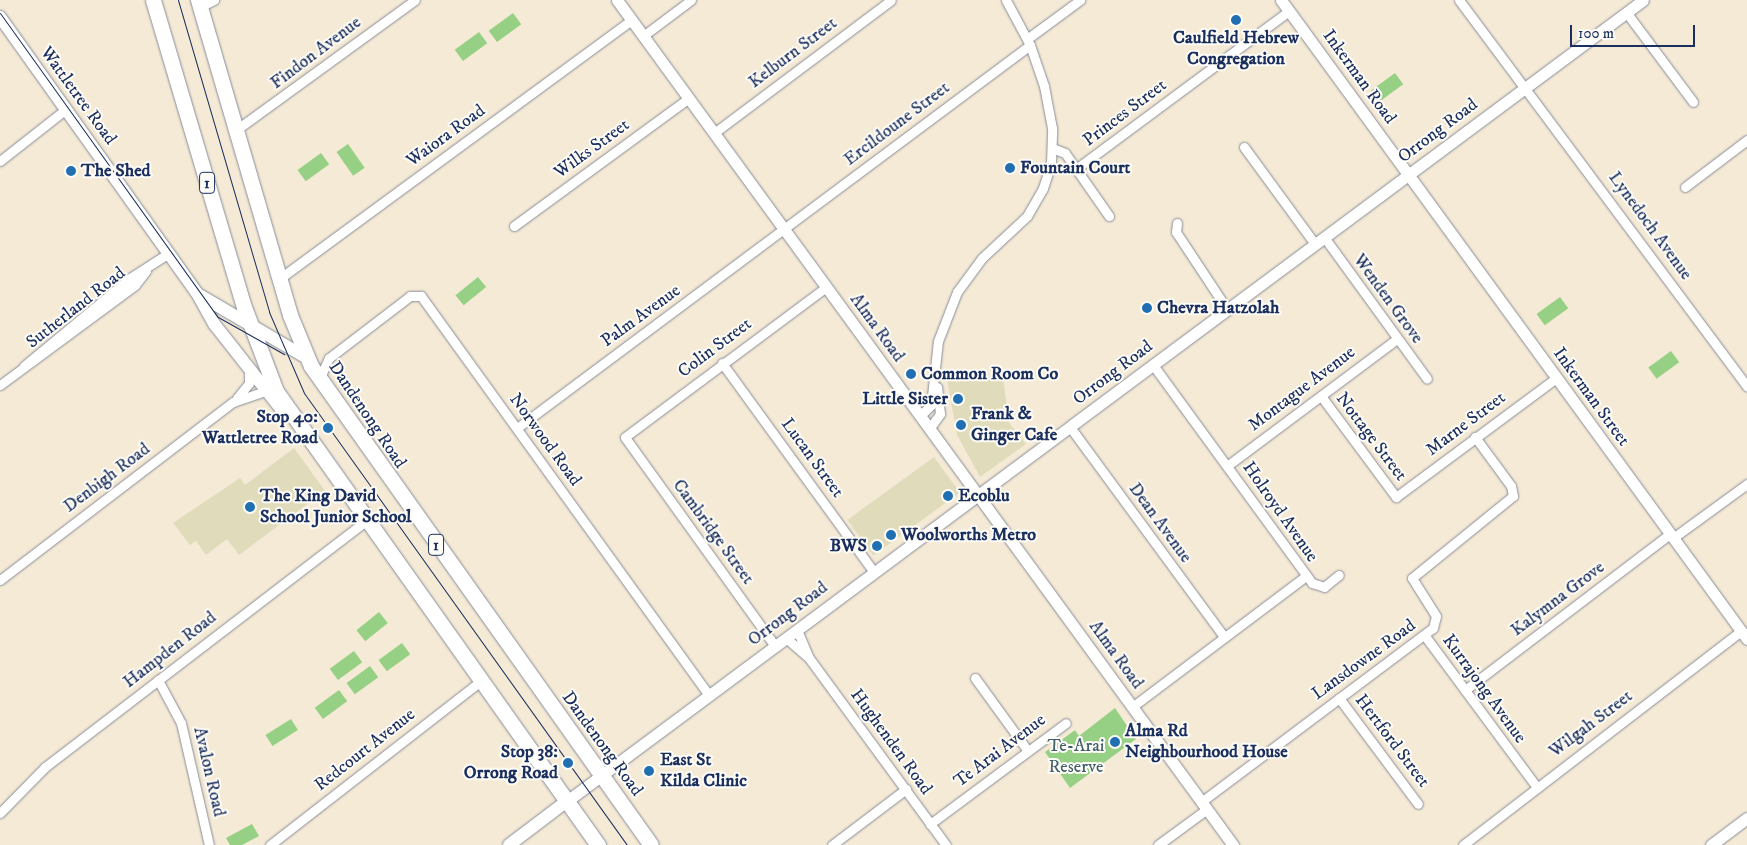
<!DOCTYPE html>
<html>
<head>
<meta charset="utf-8">
<style>
  body { margin:0 }
  #map { position:relative; width:1747px; height:845px; overflow:hidden; background:#f5ead5; font-family:"IM FELL DW Pica",serif }
  div>[style] { position:absolute }
  .built>* { inset:0; background:#e0dcbb; transform-origin:0 0 }
  .green>* { inset:0; background:#96d084; transform-origin:0 0 }
  .roads { filter:drop-shadow(0 0 1px #888c9a) drop-shadow(0 0 1px #888c9a) }
  .minor>* { height:9px; margin:-4.5px; padding:0 4.5px; transform-origin:4.5px; border-radius:4.5px; background:#fff }
  .tertiary>* { height:11px; margin:-5.5px; padding:0 5.5px; transform-origin:5.5px; border-radius:5.5px; background:#fff }
  .secondary>* { height:12px; margin:-6px; padding:0 6px; transform-origin:6px; border-radius:6px; background:#fff }
  .trunk>* { height:15px; margin:-7.5px; padding:0 7.5px; transform-origin:7.5px; border-radius:7.5px; background:#fff }
  .tram>* { height:1px; margin:-0.5px; padding:0 0.5px; transform-origin:0.5px; border-radius:0.5px; background:#1b2f5e }
  .dots>* { width:14px; height:14px; translate:-50% -50%; box-sizing:border-box; border:2px solid #fdfcf7; border-radius:50% }
  span { translate:-50% -50%; white-space:nowrap; text-align:center; line-height:1.15; -webkit-text-stroke:4px #fdfcf7; paint-order:stroke }
  .shield-label span { padding:1px 4px; background:#fdfcf7; border:1px solid; border-radius:4px; -webkit-text-stroke-width:0 }
  .shield-label { font-size:16px; color:#1b2f5e; font-weight:700 }
  .poi-label { font-size:18px; color:#1b2f5e; font-weight:700 }
  .left { translate:0 -50%; text-align:left }
  .right { translate:-100% -50%; text-align:right }
  .street-label { font-size:18px; color:#1b2f5e }
  .park-label { font-size:18px; color:#405f69 }
  .scale { position:absolute; left:1570px; top:25px; width:125px; height:22px; box-sizing:border-box; border:2px solid #1b2f5e; border-top:0; padding-left:6px; font-size:15px; line-height:18px; white-space:nowrap; color:#1b2f5e; -webkit-text-stroke:4px #fdfcf7; paint-order:stroke }
</style>
</head>
<body>
<div id="map">
  <div class="built">
    <i style="clip-path:polygon(1003px 377px,1009px 423px,1026px 444px,980px 477px,957px 435px,947px 379px)"></i>
    <i style="clip-path:polygon(294px 448px,325px 491px,239px 555px,227px 539px,206px 555px,196px 541px,190px 545px,173px 523px,240px 478px,245px 485px)"></i>
    <i style="left:934px;top:457px;width:44px;height:107px;rotate:54deg"></i>
  </div>
  <div class="green">
    <i style="left:513px;top:13px;width:14px;height:30px;rotate:54deg"></i>
    <i style="left:479px;top:32px;width:14px;height:30px;rotate:54deg"></i>
    <i style="left:1395px;top:73px;width:14px;height:30px;rotate:54deg"></i>
    <i style="left:348px;top:144px;width:29px;height:14px;rotate:55deg"></i>
    <i style="left:321px;top:153px;width:14px;height:29px;rotate:54deg"></i>
    <i style="left:478px;top:277px;width:13px;height:29px;rotate:51deg"></i>
    <i style="left:1560px;top:297px;width:14px;height:29px;rotate:54deg"></i>
    <i style="left:1671px;top:351px;width:14px;height:28px;rotate:54deg"></i>
    <i style="left:379px;top:612px;width:14px;height:29px;rotate:51deg"></i>
    <i style="left:402px;top:643px;width:14px;height:29px;rotate:54deg"></i>
    <i style="left:354px;top:651px;width:14px;height:30px;rotate:54deg"></i>
    <i style="left:370px;top:666px;width:14px;height:29px;rotate:54deg"></i>
    <i style="left:339px;top:690px;width:14px;height:30px;rotate:54deg"></i>
    <i style="clip-path:polygon(1115px 708px,1136px 739px,1070px 788px,1045px 752px,1075px 730px,1079px 736px)"></i>
    <i style="left:291px;top:719px;width:13px;height:30px;rotate:58deg"></i>
    <i style="clip-path:polygon(252px 824px,259px 836px,242px 845px,230px 845px,226px 838px)"></i>
  </div>
  <div class="roads">
    <div class="minor">
      <i style="left:1459px;top:0;width:482px;rotate:53.3deg"></i>
      <i style="left:200px;top:7px;width:16px;rotate:-27deg"></i>
      <i style="left:1626px;top:12px;width:112px;rotate:53.3deg"></i>
      <i style="left:643px;top:36px;width:60px;rotate:-36.9deg"></i>
      <i style="left:1027px;top:39px;width:66px;rotate:-36.3deg"></i>
      <i style="left:236px;top:130px;width:221px;rotate:-36deg"></i>
      <i style="left:714px;top:133px;width:221px;rotate:-36.9deg"></i>
      <i style="left:1244px;top:147px;width:120px;rotate:53.8deg"></i>
      <i style="left:1052px;top:148px;width:14px;rotate:21deg"></i>
      <i style="left:1065px;top:153px;width:77px;rotate:55.1deg"></i>
      <i style="left:0;top:161px;width:84px;rotate:-38.2deg"></i>
      <i style="left:1076px;top:169px;width:265px;rotate:-36.6deg"></i>
      <i style="left:1685px;top:187px;width:78px;rotate:-37.2deg"></i>
      <i style="left:1177px;top:223px;width:9px;rotate:96deg"></i>
      <i style="left:1176px;top:232px;width:92px;rotate:56.5deg"></i>
      <i style="left:514px;top:226px;width:217px;rotate:-36.2deg"></i>
      <i style="left:1324px;top:237px;width:175px;rotate:54deg"></i>
      <i style="left:279px;top:279px;width:438px;rotate:-36.3deg"></i>
      <i style="left:722px;top:363px;width:258px;rotate:54deg"></i>
      <i style="left:1153px;top:365px;width:270px;rotate:53.9deg"></i>
      <i style="left:1312px;top:583px;width:13px;rotate:18deg"></i>
      <i style="left:1324px;top:587px;width:19px;rotate:-39deg"></i>
      <i style="left:24px;top:366px;width:138px;rotate:-39.7deg"></i>
      <i style="left:130px;top:278px;width:46px;rotate:-32.7deg"></i>
      <i style="left:319px;top:380px;width:24px;rotate:-66deg"></i>
      <i style="left:329px;top:358px;width:102px;rotate:-37.4deg"></i>
      <i style="left:410px;top:296px;width:11px"></i>
      <i style="left:421px;top:296px;width:492px;rotate:54.2deg"></i>
      <i style="left:0;top:385px;width:168px;rotate:-36.5deg"></i>
      <i style="left:135px;top:285px;width:18px;rotate:-52deg"></i>
      <i style="left:1321px;top:396px;width:126px;rotate:53.4deg"></i>
      <i style="left:1396px;top:497px;width:199px;rotate:-36.6deg"></i>
      <i style="left:237px;top:398px;width:19px;rotate:-51deg"></i>
      <i style="left:249px;top:383px;width:14px;rotate:-90deg"></i>
      <i style="left:920px;top:416px;width:16px;rotate:-45deg"></i>
      <i style="left:931px;top:405px;width:64px;rotate:-83.8deg"></i>
      <i style="left:938px;top:341px;width:53px;rotate:-68.8deg"></i>
      <i style="left:957px;top:292px;width:42px;rotate:-53.7deg"></i>
      <i style="left:982px;top:258px;width:62px;rotate:-43deg"></i>
      <i style="left:1027px;top:216px;width:32px;rotate:-60deg"></i>
      <i style="left:1043px;top:188px;width:26px;rotate:-72deg"></i>
      <i style="left:1051px;top:163px;width:35px;rotate:-88deg"></i>
      <i style="left:1052px;top:128px;width:43px;rotate:-100.8deg"></i>
      <i style="left:1044px;top:86px;width:43px;rotate:-108.9deg"></i>
      <i style="left:1030px;top:45px;width:51px;rotate:-118.1deg"></i>
      <i style="left:1070px;top:427px;width:260px;rotate:53.7deg"></i>
      <i style="left:517px;top:428px;width:640px;rotate:-36.74deg"></i>
      <i style="left:929px;top:429px;width:19px;rotate:-54deg"></i>
      <i style="left:940px;top:414px;width:27px;rotate:-96deg"></i>
      <i style="left:1227px;top:466px;width:212px;rotate:-36.8deg"></i>
      <i style="left:1673px;top:538px;width:92px;rotate:-36.1deg"></i>
      <i style="left:0;top:580px;width:293px;rotate:-37.4deg"></i>
      <i style="left:233px;top:402px;width:34px;rotate:-19deg"></i>
      <i style="left:797px;top:630px;width:30px;rotate:67deg"></i>
      <i style="left:1425px;top:636px;width:187px;rotate:53.5deg"></i>
      <i style="left:786px;top:638px;width:30px;rotate:41deg"></i>
      <i style="left:809px;top:658px;width:232px;rotate:53.8deg"></i>
      <i style="left:775px;top:646px;width:257px;rotate:-125.7deg"></i>
      <i style="left:625px;top:437px;width:251px;rotate:-36.7deg"></i>
      <i style="left:975px;top:678px;width:90px;rotate:54deg"></i>
      <i style="left:158px;top:680px;width:49px;rotate:61.9deg"></i>
      <i style="left:181px;top:723px;width:125px;rotate:77.1deg"></i>
      <i style="left:1465px;top:690px;width:258px;rotate:-37.3deg"></i>
      <i style="left:1339px;top:698px;width:132px;rotate:53.3deg"></i>
      <i style="left:1132px;top:707px;width:218px;rotate:-37deg"></i>
      <i style="left:1201px;top:802px;width:290px;rotate:-36.9deg"></i>
      <i style="left:1433px;top:628px;width:12px;rotate:-76deg"></i>
      <i style="left:1436px;top:616px;width:45px;rotate:-122.3deg"></i>
      <i style="left:1412px;top:578px;width:130px;rotate:-39.1deg"></i>
      <i style="left:1513px;top:496px;width:10px;rotate:-101deg"></i>
      <i style="left:1511px;top:486px;width:61px;rotate:-126.3deg"></i>
      <i style="left:0;top:813px;width:64px;rotate:-45.6deg"></i>
      <i style="left:45px;top:767px;width:404px;rotate:-37.5deg"></i>
      <i style="left:930px;top:824px;width:169px;rotate:-36.6deg"></i>
      <i style="left:270px;top:845px;width:267px;rotate:-37.9deg"></i>
      <i style="left:832px;top:845px;width:93px;rotate:-37.1deg"></i>
      <i style="left:1158px;top:845px;width:61px;rotate:-36.3deg"></i>
      <i style="left:1463px;top:845px;width:351px;rotate:-37.6deg"></i>
    </div>
    <div class="tertiary">
      <i style="left:617px;top:0;width:1046px;rotate:53.91deg"></i>
      <i style="left:1281px;top:0;width:791px;rotate:53.9deg"></i>
      <i style="left:567px;top:801px;width:1341px;rotate:-36.66deg"></i>
      <i style="left:1711px;top:845px;width:45px;rotate:-36.9deg"></i>
    </div>
    <div class="secondary">
      <i style="left:0;top:17px;width:339px;rotate:54.5deg"></i>
      <i style="left:197px;top:293px;width:37px;rotate:61deg"></i>
      <i style="left:215px;top:325px;width:113px;rotate:51.8deg"></i>
      <i style="left:201px;top:296px;width:123px;rotate:30.3deg"></i>
      <i style="left:509px;top:845px;width:73px;rotate:-37.2deg"></i>
    </div>
    <div class="trunk">
      <i style="left:153px;top:0;width:320px;rotate:73.5deg"></i>
      <i style="left:244px;top:307px;width:90px;rotate:69.1deg"></i>
      <i style="left:276px;top:391px;width:557px;rotate:54.65deg"></i>
      <i style="left:198px;top:0;width:328px;rotate:73.7deg"></i>
      <i style="left:290px;top:315px;width:55px;rotate:67.6deg"></i>
      <i style="left:311px;top:366px;width:587px;rotate:54.63deg"></i>
    </div>
  </div>
  <div class="tram">
    <i style="left:178px;top:0;width:325px;rotate:73.7deg"></i>
    <i style="left:269px;top:312px;width:88px;rotate:66.6deg"></i>
    <i style="left:304px;top:393px;width:556px;rotate:54.45deg"></i>
    <i style="left:0;top:13px;width:374px;rotate:54.4deg"></i>
    <i style="left:218px;top:317px;width:76px;rotate:29.3deg"></i>
  </div>
  <div class="dots">
    <i style="left:1236px;top:20px;background:#1f6fb2"></i>
    <i style="left:1010px;top:168px;background:#1f6fb2"></i>
    <i style="left:71px;top:171px;background:#1f6fb2"></i>
    <i style="left:1147px;top:308px;background:#1f6fb2"></i>
    <i style="left:911px;top:374px;background:#1f6fb2"></i>
    <i style="left:958px;top:399px;background:#1f6fb2"></i>
    <i style="left:961px;top:425px;background:#1f6fb2"></i>
    <i style="left:328px;top:428px;background:#1f6fb2"></i>
    <i style="left:948px;top:496px;background:#1f6fb2"></i>
    <i style="left:250px;top:507px;background:#1f6fb2"></i>
    <i style="left:891px;top:535px;background:#1f6fb2"></i>
    <i style="left:877px;top:546px;background:#1f6fb2"></i>
    <i style="left:1115px;top:742px;background:#1f6fb2"></i>
    <i style="left:568px;top:763px;background:#1f6fb2"></i>
    <i style="left:649px;top:771px;background:#1f6fb2"></i>
  </div>
  <div class="shield-label">
    <span style="left:207px;top:183px">1</span>
    <span style="left:436px;top:545px">1</span>
  </div>
  <div class="poi-label">
    <span style="left:1236px;top:49px">Caulfield Hebrew<br>Congregation</span>
    <span class="left" style="left:1020px;top:168px">Fountain Court</span>
    <span class="left" style="left:81px;top:171px">The Shed</span>
    <span class="left" style="left:1157px;top:308px">Chevra Hatzolah</span>
    <span class="left" style="left:921px;top:374px">Common Room Co</span>
    <span class="right" style="left:948px;top:399px">Little Sister</span>
    <span class="left" style="left:971px;top:425px">Frank &amp;<br>Ginger Cafe</span>
    <span class="right" style="left:318px;top:428px">Stop 40:<br>Wattletree Road</span>
    <span class="left" style="left:958px;top:496px">Ecoblu</span>
    <span class="left" style="left:260px;top:507px">The King David<br>School Junior School</span>
    <span class="left" style="left:901px;top:535px">Woolworths Metro</span>
    <span class="right" style="left:867px;top:546px">BWS</span>
    <span class="left" style="left:1125px;top:742px">Alma Rd<br>Neighbourhood House</span>
    <span class="right" style="left:558px;top:763px">Stop 38:<br>Orrong Road</span>
    <span class="left" style="left:660px;top:771px">East St<br>Kilda Clinic</span>
  </div>
  <div class="street-label">
    <span style="left:316px;top:53px;rotate:-37deg">Findon Avenue</span>
    <span style="left:793px;top:53px;rotate:-37deg">Kelburn Street</span>
    <span style="left:1359px;top:77px;rotate:54deg">Inkerman Road</span>
    <span style="left:78px;top:96px;rotate:54deg">Wattletree Road</span>
    <span style="left:1125px;top:113px;rotate:-37deg">Princes Street</span>
    <span style="left:897px;top:124px;rotate:-37deg">Ercildoune Street</span>
    <span style="left:1438px;top:131px;rotate:-37deg">Orrong Road</span>
    <span style="left:446px;top:136px;rotate:-36deg">Waiora Road</span>
    <span style="left:592px;top:149px;rotate:-36deg">Wilks Street</span>
    <span style="left:1650px;top:226px;rotate:54deg">Lynedoch Avenue</span>
    <span style="left:1388px;top:299px;rotate:54deg">Wenden Grove</span>
    <span style="left:76px;top:308px;rotate:-38deg">Sutherland Road</span>
    <span style="left:641px;top:316px;rotate:-36deg">Palm Avenue</span>
    <span style="left:877px;top:328px;rotate:54deg">Alma Road</span>
    <span style="left:715px;top:348px;rotate:-37deg">Colin Street</span>
    <span style="left:1113px;top:373px;rotate:-37deg">Orrong Road</span>
    <span style="left:1302px;top:389px;rotate:-37deg">Montague Avenue</span>
    <span style="left:1591px;top:397px;rotate:54deg">Inkerman Street</span>
    <span style="left:367px;top:415px;rotate:56deg">Dandenong Road</span>
    <span style="left:1466px;top:424px;rotate:-37deg">Marne Street</span>
    <span style="left:1371px;top:437px;rotate:53deg">Nottage Street</span>
    <span style="left:545px;top:440px;rotate:54deg">Norwood Road</span>
    <span style="left:812px;top:458px;rotate:54deg">Lucan Street</span>
    <span style="left:107px;top:478px;rotate:-37deg">Denbigh Road</span>
    <span style="left:1280px;top:512px;rotate:55deg">Holroyd Avenue</span>
    <span style="left:1160px;top:523px;rotate:54deg">Dean Avenue</span>
    <span style="left:713px;top:532px;rotate:54deg">Cambridge Street</span>
    <span style="left:1558px;top:599px;rotate:-37deg">Kalymna Grove</span>
    <span style="left:788px;top:614px;rotate:-37deg">Orrong Road</span>
    <span style="left:170px;top:650px;rotate:-38deg">Hampden Road</span>
    <span style="left:1116px;top:655px;rotate:54deg">Alma Road</span>
    <span style="left:1364px;top:660px;rotate:-36deg">Lansdowne Road</span>
    <span style="left:1484px;top:689px;rotate:54deg">Kurrajong Avenue</span>
    <span style="left:1591px;top:724px;rotate:-37deg">Wilgah Street</span>
    <span style="left:1392px;top:741px;rotate:53deg">Hertford Street</span>
    <span style="left:891px;top:742px;rotate:54deg">Hughenden Road</span>
    <span style="left:602px;top:744px;rotate:54deg">Dandenong Road</span>
    <span style="left:365px;top:750px;rotate:-38deg">Redcourt Avenue</span>
    <span style="left:1000px;top:751px;rotate:-37deg">Te Arai Avenue</span>
    <span style="left:209px;top:772px;rotate:77deg">Avalon Road</span>
  </div>
  <div class="park-label">
    <span style="left:1076px;top:757px">Te-Arai<br>Reserve</span>
  </div>
  <div class="scale">100 m</div>
</div>
</body>
</html>
